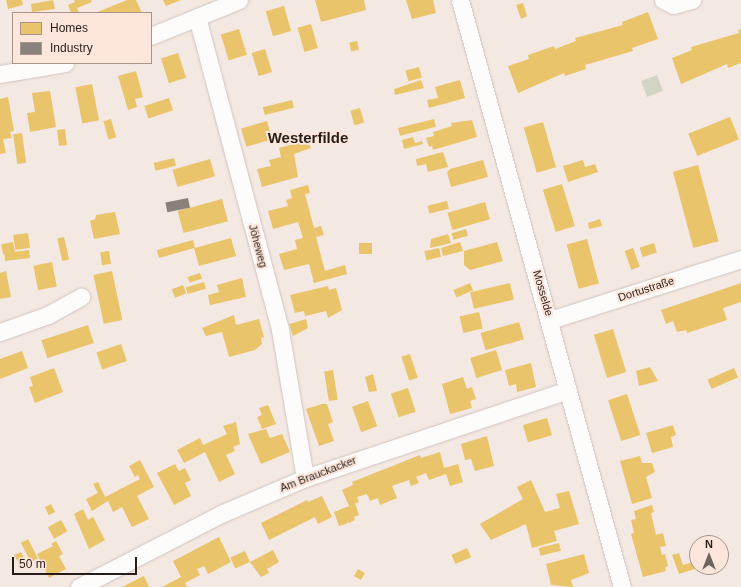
<!DOCTYPE html>
<html>
<head>
<meta charset="utf-8">
<style>
  body { margin:0 }
  #map { position:relative; width:741px; height:587px; overflow:hidden; background:#f4e8e2; font-family:Helvetica,sans-serif }
  div>[style] { position:absolute }
  .green>* { inset:0; background:#d2d5c4; transform-origin:0 0 }
  .homes>* { inset:0; background:#e9c46a; transform-origin:0 0 }
  .industry>* { inset:0; background:#8a817c; transform-origin:0 0 }
  .roads { filter:drop-shadow(0 0 1px #cec3be) drop-shadow(0 0 1px #cec3be) }
  .minor>* { height:17px; margin:-8.5px; padding:0 8.5px; transform-origin:8.5px; border-radius:8.5px; background:#fdfcfb }
  span { translate:-50% -50%; white-space:nowrap; text-align:center; line-height:1.15; -webkit-text-stroke:4px #fce5da; paint-order:stroke }
  .street-label { font-size:11px; color:#271d18 }
  .district-label { font-size:15px; color:#271d18; font-weight:700 }
  .legend { position:absolute; left:12px; top:12px; width:140px; height:52px; box-sizing:border-box; background:#fce5da; border:1px solid #a7958c; margin:0; padding:5px 7px; list-style:none; font-size:12px; color:#271d18 }
  .legend li { display:flex; align-items:center; gap:8px; height:20px }
  .legend b { width:20px; border:1px solid #a7958c }
  .north { position:absolute; left:689px; top:535px; width:40px; height:40px; box-sizing:border-box; background:#fce5da; border:1px solid #a7958c; border-radius:50%; rotate:0deg; font-size:11px; font-weight:700; line-height:16px; text-align:center; color:#271d18 }
  .north::after { content:''; display:block; margin:auto; width:14px; height:18px; background:#6f645f; clip-path:polygon(50% 0,100% 100%,50% 72%,0 100%) }
  .scale { position:absolute; left:12px; top:557px; width:125px; height:18px; box-sizing:border-box; border:2px solid #271d18; border-top:0; padding-left:5px; font-size:12px; line-height:14px; white-space:nowrap; color:#271d18; -webkit-text-stroke:3px #fce5da; paint-order:stroke }
</style>
</head>
<body>
<div id="map">
  <div class="green">
    <i style="left:657px;top:75px;width:17px;height:17px;rotate:69deg"></i>
  </div>
  <div class="homes">
    <i style="clip-path:polygon(6px 0,22px 0,23px 5px,8px 9px)"></i>
    <i style="clip-path:polygon(53px 0,55px 9px,32px 12px,31px 4px)"></i>
    <i style="clip-path:polygon(74px 0,91px 0,92px 2px,77px 8px,79px 13px,71px 13px,68px 5px,75px 2px)"></i>
    <i style="clip-path:polygon(127px 0,136px 0,142px 13px,95px 13px)"></i>
    <i style="clip-path:polygon(163px 0,181px 0,166px 6px)"></i>
    <i style="clip-path:polygon(315px 0,364px 0,366px 10px,321px 22px)"></i>
    <i style="clip-path:polygon(406px 0,433px 0,436px 13px,412px 19px)"></i>
    <i style="clip-path:polygon(523px 3px,527px 16px,521px 19px,516px 5px)"></i>
    <i style="left:284px;top:6px;width:26px;height:19px;rotate:74deg"></i>
    <i style="clip-path:polygon(648px 12px,658px 39px,632px 48px,633px 51px,585px 65px,586px 69px,565px 76px,564px 73px,518px 93px,508px 66px,529px 59px,528px 55px,554px 46px,555px 49px,576px 41px,575px 38px,623px 25px,622px 22px)"></i>
    <i style="left:311px;top:24px;width:25px;height:14px;rotate:74deg"></i>
    <i style="left:239px;top:29px;width:27px;height:19px;rotate:73deg"></i>
    <i style="clip-path:polygon(741px 29px,741px 63px,728px 68px,727px 64px,681px 84px,672px 58px,692px 50px,691px 47px,739px 33px,738px 30px)"></i>
    <i style="left:357px;top:41px;width:9px;height:8px;rotate:77deg"></i>
    <i style="left:265px;top:49px;width:24px;height:14px;rotate:73deg"></i>
    <i style="left:178px;top:53px;width:26px;height:18px;rotate:72deg"></i>
    <i style="left:419px;top:67px;width:11px;height:14px;rotate:75deg"></i>
    <i style="clip-path:polygon(136px 71px,143px 97px,135px 99px,137px 107px,128px 110px,118px 76px)"></i>
    <i style="clip-path:polygon(421px 80px,424px 88px,395px 95px,394px 89px)"></i>
    <i style="clip-path:polygon(460px 80px,465px 98px,429px 108px,427px 100px,438px 98px,435px 87px)"></i>
    <i style="left:92px;top:84px;width:37px;height:17px;rotate:79deg"></i>
    <i style="clip-path:polygon(50px 91px,56px 127px,30px 132px,27px 113px,35px 112px,32px 93px)"></i>
    <i style="clip-path:polygon(8px 97px,14px 131px,10px 132px,12px 138px,3px 139px,6px 153px,0 154px,0 99px)"></i>
    <i style="left:169px;top:98px;width:13px;height:26px;rotate:72deg"></i>
    <i style="left:292px;top:100px;width:8px;height:30px;rotate:76deg"></i>
    <i style="left:360px;top:108px;width:15px;height:10px;rotate:74deg"></i>
    <i style="left:730px;top:117px;width:24px;height:45px;rotate:68deg"></i>
    <i style="left:111px;top:119px;width:19px;height:8px;rotate:74deg"></i>
    <i style="left:434px;top:119px;width:8px;height:37px;rotate:76deg"></i>
    <i style="clip-path:polygon(472px 120px,477px 137px,433px 150px,432px 146px,429px 147px,426px 138px,434px 136px,433px 132px,452px 126px,451px 123px)"></i>
    <i style="left:267px;top:121px;width:19px;height:27px;rotate:74deg"></i>
    <i style="left:543px;top:122px;width:47px;height:20px;rotate:74deg"></i>
    <i style="left:65px;top:129px;width:16px;height:8px;rotate:83deg"></i>
    <i style="left:22px;top:133px;width:30px;height:9px;rotate:82deg"></i>
    <i style="clip-path:polygon(413px 137px,415px 143px,422px 141px,423px 144px,404px 149px,402px 140px)"></i>
    <i style="clip-path:polygon(308px 140px,311px 148px,294px 154px,298px 177px,262px 187px,257px 169px,271px 166px,269px 160px,281px 157px,279px 148px)"></i>
    <i style="clip-path:polygon(443px 152px,448px 167px,428px 172px,426px 164px,417px 166px,416px 159px)"></i>
    <i style="left:174px;top:158px;width:8px;height:21px;rotate:76deg"></i>
    <i style="left:210px;top:159px;width:18px;height:39px;rotate:74deg"></i>
    <i style="clip-path:polygon(483px 160px,488px 177px,451px 187px,447px 172px,450px 169px)"></i>
    <i style="clip-path:polygon(583px 160px,585px 167px,595px 164px,598px 172px,568px 182px,563px 166px)"></i>
    <i style="left:698px;top:165px;width:79px;height:26px;rotate:75deg"></i>
    <i style="left:562px;top:184px;width:44px;height:20px;rotate:73deg"></i>
    <i style="clip-path:polygon(308px 185px,310px 193px,305px 194px,314px 228px,321px 226px,324px 235px,316px 237px,325px 271px,345px 265px,347px 274px,314px 283px,309px 264px,284px 270px,279px 254px,297px 249px,295px 240px,303px 238px,298px 222px,273px 229px,268px 211px,288px 206px,286px 200px,292px 198px,290px 190px)"></i>
    <i style="left:222px;top:199px;width:23px;height:46px;rotate:75deg"></i>
    <i style="left:447px;top:201px;width:8px;height:20px;rotate:76deg"></i>
    <i style="left:485px;top:202px;width:18px;height:39px;rotate:74deg"></i>
    <i style="clip-path:polygon(115px 212px,120px 234px,94px 239px,90px 221px,95px 219px,96px 215px)"></i>
    <i style="clip-path:polygon(600px 219px,602px 226px,589px 229px,588px 223px)"></i>
    <i style="left:466px;top:229px;width:7px;height:15px;rotate:74deg"></i>
    <i style="left:28px;top:233px;width:15px;height:15px;rotate:82deg"></i>
    <i style="clip-path:polygon(448px 234px,451px 243px,430px 248px,431px 239px)"></i>
    <i style="left:64px;top:237px;width:23px;height:7px;rotate:77deg"></i>
    <i style="clip-path:polygon(231px 238px,236px 256px,199px 266px,194px 248px,159px 258px,157px 250px,193px 240px,195px 248px)"></i>
    <i style="left:587px;top:239px;width:46px;height:21px;rotate:75deg"></i>
    <i style="left:13px;top:242px;width:10px;height:12px;rotate:79deg"></i>
    <i style="clip-path:polygon(460px 242px,463px 251px,443px 256px,441px 248px)"></i>
    <i style="clip-path:polygon(497px 242px,503px 261px,470px 270px,464px 265px,464px 251px)"></i>
    <i style="left:359px;top:243px;width:13px;height:11px"></i>
    <i style="left:654px;top:243px;width:10px;height:15px;rotate:73deg"></i>
    <i style="left:439px;top:248px;width:9px;height:15px;rotate:77deg"></i>
    <i style="left:633px;top:248px;width:20px;height:9px;rotate:70deg"></i>
    <i style="left:29px;top:250px;width:8px;height:25px;rotate:83deg"></i>
    <i style="left:109px;top:251px;width:13px;height:9px;rotate:81deg"></i>
    <i style="left:52px;top:262px;width:25px;height:19px;rotate:79deg"></i>
    <i style="clip-path:polygon(6px 271px,11px 297px,0 299px,0 273px)"></i>
    <i style="left:112px;top:271px;width:50px;height:19px;rotate:78deg"></i>
    <i style="left:200px;top:273px;width:6px;height:13px;rotate:72deg"></i>
    <i style="clip-path:polygon(242px 278px,246px 297px,210px 305px,208px 295px,219px 292px,217px 285px)"></i>
    <i style="left:204px;top:282px;width:7px;height:19px;rotate:74deg"></i>
    <i style="left:470px;top:283px;width:8px;height:18px;rotate:67deg"></i>
    <i style="left:510px;top:283px;width:17px;height:41px;rotate:77deg"></i>
    <i style="clip-path:polygon(741px 283px,741px 302px,723px 308px,727px 320px,687px 333px,686px 330px,677px 332px,673px 321px,666px 324px,661px 310px)"></i>
    <i style="left:183px;top:285px;width:9px;height:12px;rotate:69deg"></i>
    <i style="clip-path:polygon(328px 286px,329px 290px,336px 288px,342px 310px,328px 318px,326px 311px,305px 316px,304px 311px,295px 313px,290px 295px)"></i>
    <i style="left:479px;top:312px;width:17px;height:20px;rotate:77deg"></i>
    <i style="clip-path:polygon(234px 315px,236px 325px,259px 319px,264px 337px,261px 338px,262px 344px,255px 350px,229px 357px,222px 332px,206px 336px,202px 328px)"></i>
    <i style="clip-path:polygon(306px 319px,308px 328px,293px 336px,289px 324px)"></i>
    <i style="left:519px;top:322px;width:18px;height:40px;rotate:74deg"></i>
    <i style="left:88px;top:325px;width:19px;height:49px;rotate:72deg"></i>
    <i style="left:613px;top:329px;width:45px;height:20px;rotate:73deg"></i>
    <i style="left:121px;top:344px;width:18px;height:26px;rotate:71deg"></i>
    <i style="left:496px;top:350px;width:21px;height:27px;rotate:73deg"></i>
    <i style="clip-path:polygon(22px 351px,28px 368px,0 379px,0 359px)"></i>
    <i style="left:410px;top:354px;width:25px;height:9px;rotate:72deg"></i>
    <i style="clip-path:polygon(531px 363px,536px 387px,517px 392px,516px 384px,509px 386px,505px 370px)"></i>
    <i style="clip-path:polygon(650px 367px,658px 381px,639px 386px,636px 371px)"></i>
    <i style="clip-path:polygon(54px 368px,63px 392px,35px 403px,29px 387px,33px 386px,30px 377px)"></i>
    <i style="left:734px;top:368px;width:10px;height:29px;rotate:66deg"></i>
    <i style="left:333px;top:370px;width:30px;height:9px;rotate:81deg"></i>
    <i style="clip-path:polygon(373px 374px,377px 391px,369px 392px,365px 377px)"></i>
    <i style="clip-path:polygon(463px 377px,467px 389px,472px 387px,476px 399px,470px 401px,472px 408px,450px 414px,442px 384px)"></i>
    <i style="left:408px;top:388px;width:25px;height:18px;rotate:72deg"></i>
    <i style="left:627px;top:394px;width:43px;height:20px;rotate:72deg"></i>
    <i style="left:368px;top:401px;width:27px;height:17px;rotate:70deg"></i>
    <i style="clip-path:polygon(322px 404px,327px 404px,333px 422px,328px 424px,334px 441px,319px 446px,306px 409px)"></i>
    <i style="clip-path:polygon(268px 405px,276px 424px,262px 429px,257px 417px,262px 415px,259px 408px)"></i>
    <i style="left:547px;top:418px;width:18px;height:25px;rotate:74deg"></i>
    <i style="clip-path:polygon(236px 422px,240px 444px,233px 447px,235px 451px,226px 455px,235px 474px,219px 482px,205px 452px,184px 463px,177px 450px,200px 438px,203px 445px,227px 434px,223px 426px)"></i>
    <i style="clip-path:polygon(673px 425px,676px 435px,671px 437px,673px 447px,652px 453px,646px 433px)"></i>
    <i style="clip-path:polygon(266px 429px,270px 438px,282px 434px,290px 452px,261px 464px,248px 434px)"></i>
    <i style="clip-path:polygon(487px 436px,494px 466px,475px 471px,471px 459px,465px 460px,461px 444px)"></i>
    <i style="clip-path:polygon(440px 452px,444px 468px,458px 464px,463px 482px,450px 486px,446px 474px,429px 480px,426px 473px,416px 477px,419px 483px,411px 486px,409px 480px,392px 486px,397px 498px,380px 505px,378px 498px,370px 501px,367px 494px,357px 497px,359px 502px,355px 503px,359px 515px,354px 517px,355px 520px,349px 523px,347px 520px,348px 523px,339px 526px,334px 512px,349px 506px,342px 490px,353px 485px,352px 482px,420px 455px,421px 458px)"></i>
    <i style="clip-path:polygon(640px 456px,642px 463px,652px 463px,655px 472px,646px 477px,652px 498px,632px 504px,620px 461px)"></i>
    <i style="clip-path:polygon(140px 460px,154px 487px,137px 496px,149px 519px,132px 527px,122px 507px,113px 512px,108px 501px,92px 511px,86px 499px,98px 493px,93px 484px,98px 482px,105px 497px,140px 479px,138px 475px,135px 477px,129px 466px)"></i>
    <i style="clip-path:polygon(175px 464px,179px 471px,185px 468px,191px 480px,185px 483px,191px 496px,174px 505px,157px 473px)"></i>
    <i style="clip-path:polygon(531px 480px,545px 512px,560px 508px,556px 494px,569px 491px,579px 524px,554px 531px,557px 541px,532px 548px,526px 524px,491px 540px,480px 524px,523px 499px,517px 487px)"></i>
    <i style="clip-path:polygon(322px 496px,332px 517px,318px 524px,315px 517px,269px 540px,261px 523px,307px 500px,308px 502px)"></i>
    <i style="left:51px;top:504px;width:9px;height:7px;rotate:63deg"></i>
    <i style="clip-path:polygon(652px 505px,654px 512px,651px 513px,656px 535px,663px 533px,666px 546px,660px 547px,662px 555px,665px 554px,668px 566px,665px 567px,666px 571px,643px 577px,631px 534px,634px 533px,631px 520px,636px 519px,634px 511px)"></i>
    <i style="clip-path:polygon(83px 509px,88px 520px,93px 517px,105px 540px,89px 549px,74px 514px)"></i>
    <i style="left:61px;top:520px;width:13px;height:15px;rotate:61deg"></i>
    <i style="clip-path:polygon(219px 537px,231px 562px,208px 574px,204px 566px,197px 569px,200px 575px,185px 583px,187px 587px,162px 587px,181px 577px,173px 561px)"></i>
    <i style="left:28px;top:539px;width:22px;height:8px;rotate:63deg"></i>
    <i style="clip-path:polygon(56px 541px,63px 554px,59px 556px,66px 569px,49px 578px,37px 554px,53px 546px,51px 544px)"></i>
    <i style="left:559px;top:543px;width:8px;height:21px;rotate:76deg"></i>
    <i style="left:467px;top:548px;width:10px;height:17px;rotate:66deg"></i>
    <i style="clip-path:polygon(273px 550px,279px 562px,267px 569px,269px 573px,261px 577px,250px 562px)"></i>
    <i style="left:245px;top:551px;width:12px;height:16px;rotate:66deg"></i>
    <i style="clip-path:polygon(21px 552px,27px 564px,21px 567px,14px 555px)"></i>
    <i style="clip-path:polygon(679px 553px,683px 565px,693px 562px,695px 569px,679px 574px,672px 555px)"></i>
    <i style="clip-path:polygon(584px 554px,589px 573px,571px 580px,573px 587px,551px 585px,546px 564px)"></i>
    <i style="left:358px;top:569px;width:8px;height:8px;rotate:30deg"></i>
    <i style="clip-path:polygon(144px 576px,149px 587px,122px 587px)"></i>
  </div>
  <div class="industry">
    <i style="left:188px;top:198px;width:10px;height:23px;rotate:79deg"></i>
  </div>
  <div class="roads">
    <div class="minor">
      <i style="left:460px;top:0;width:609px;rotate:74.57deg"></i>
      <i style="left:663px;top:0;width:11px;rotate:27deg"></i>
      <i style="left:673px;top:5px;width:20px;rotate:-15deg"></i>
      <i style="left:197px;top:17px;width:324px;rotate:75.1deg"></i>
      <i style="left:280px;top:330px;width:150px;rotate:80.4deg"></i>
      <i style="left:151px;top:36px;width:95px;rotate:-22.2deg"></i>
      <i style="left:0;top:74px;width:66px;rotate:-9.6deg"></i>
      <i style="left:550px;top:320px;width:201px;rotate:-17.7deg"></i>
      <i style="left:0;top:332px;width:51px;rotate:-19.5deg"></i>
      <i style="left:48px;top:315px;width:38px;rotate:-29deg"></i>
      <i style="left:79px;top:587px;width:162px;rotate:-27.2deg"></i>
      <i style="left:223px;top:513px;width:89px;rotate:-23.1deg"></i>
      <i style="left:305px;top:478px;width:277px;rotate:-18.5deg"></i>
    </div>
  </div>
  <div class="street-label">
    <span style="left:258px;top:246px;rotate:75deg">Jöheweg</span>
    <span style="left:646px;top:289px;rotate:-18deg">Dortustraße</span>
    <span style="left:543px;top:293px;rotate:74deg">Mosselde</span>
    <span style="left:318px;top:474px;rotate:-21deg">Am Brauckacker</span>
  </div>
  <div class="district-label">
    <span style="left:308px;top:138px">Westerfilde</span>
  </div>
  <ul class="legend">
  <li><b style="height:11px;background:#e9c46a"></b>Homes</li>
  <li><b style="height:11px;background:#8a817c"></b>Industry</li>
  </ul>
  <div class="north">N</div>
  <div class="scale">50 m</div>
</div>
</body>
</html>
